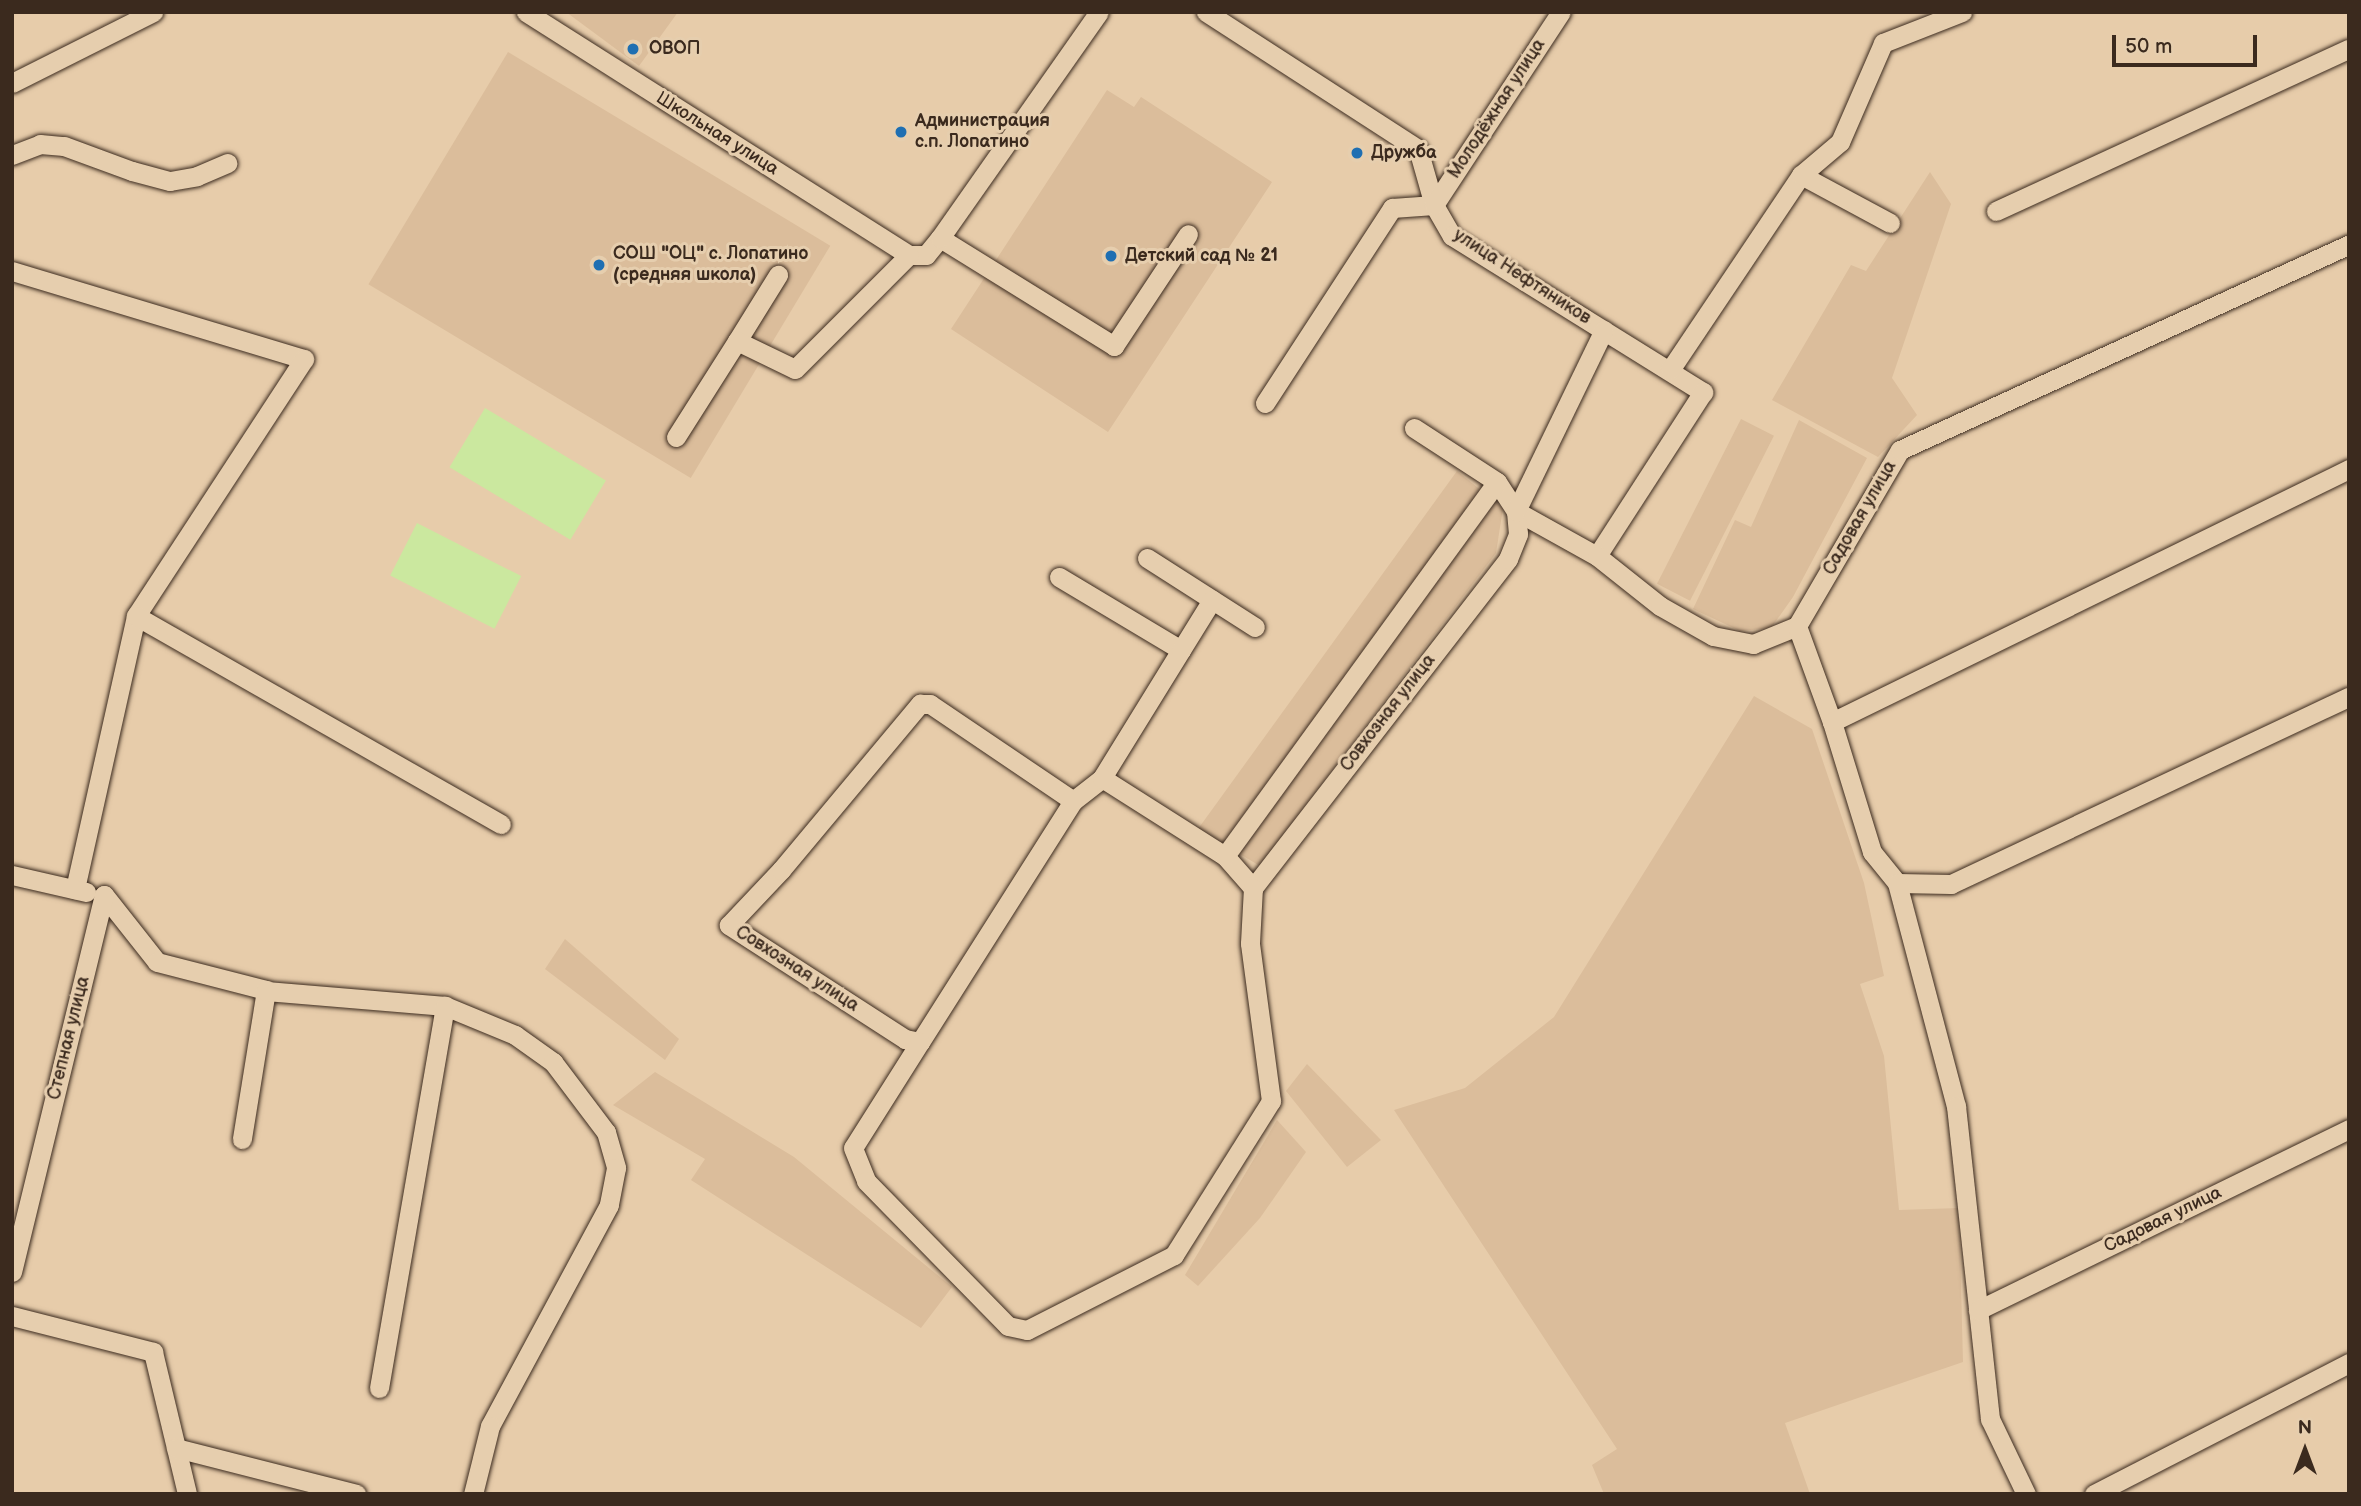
<!DOCTYPE html>
<html>
<head>
<meta charset="utf-8">
<style>
  body { margin:0 }
  #map { position:relative; width:2361px; height:1506px; overflow:hidden; background:#e7ccaa; font-family:"Balsamiq Sans",sans-serif }
  div>[style] { position:absolute }
  .built>* { inset:0; background:#dbbd9b; transform-origin:0 0 }
  .green>* { inset:0; background:#cbe89f; transform-origin:0 0 }
  .roads { filter:drop-shadow(0 0 2px #3b2a1e) drop-shadow(0 0 2px #3b2a1e) }
  .minor>* { height:19px; margin:-9.5px; padding:0 9.5px; transform-origin:9.5px; border-radius:9.5px; background:#e6ceae }
  .dots>* { width:19px; height:19px; translate:-50% -50%; box-sizing:border-box; border:4px solid #e6ceae; border-radius:50% }
  span { translate:-50% -50%; white-space:nowrap; text-align:center; line-height:1.15; -webkit-text-stroke:6px #e6ceae; paint-order:stroke }
  .poi-label { font-size:18px; color:#3b2a1e; font-weight:700 }
  .left { translate:0 -50%; text-align:left }
  .street-label { font-size:18px; color:#3b2a1e }
  .frame { position:absolute; inset:0; border:14px solid #3b2a1e; pointer-events:none }
  .north { position:absolute; left:2270px; top:1415px; width:70px; height:70px; -webkit-text-stroke:5px #e6ceae; paint-order:stroke; rotate:0deg; font-size:19px; font-weight:700; line-height:28px; text-align:center; color:#3b2a1e }
  .north::after { content:''; display:block; margin:auto; width:24px; height:32px; background:#3b2a1e; clip-path:polygon(50% 0,100% 100%,50% 72%,0 100%) }
  .scale { position:absolute; left:2112px; top:35px; width:145px; height:32px; box-sizing:border-box; border:4px solid #3b2a1e; border-top:0; padding-left:9px; font-size:21px; line-height:24px; white-space:nowrap; color:#3b2a1e; -webkit-text-stroke:5px #e6ceae; paint-order:stroke }
</style>
</head>
<body>
<div id="map">
  <div class="built">
    <i style="clip-path:polygon(566px 12px,678px 12px,639px 66px)"></i>
    <i style="left:508px;top:52px;width:376px;height:271px;rotate:31deg"></i>
    <i style="clip-path:polygon(1107px 90px,1134px 107px,1141px 97px,1272px 182px,1108px 432px,951px 329px)"></i>
    <i style="clip-path:polygon(1930px 172px,1951px 204px,1892px 378px,1917px 415px,1878px 457px,1772px 400px,1851px 265px,1866px 271px)"></i>
    <i style="left:1741px;top:419px;width:37px;height:185px;rotate:27deg"></i>
    <i style="clip-path:polygon(1799px 420px,1867px 458px,1793px 597px,1771px 628px,1740px 631px,1693px 609px,1735px 520px,1751px 527px)"></i>
    <i style="clip-path:polygon(1457px 471px,1503px 508px,1496px 553px,1260px 866px,1198px 829px)"></i>
    <i style="clip-path:polygon(1754px 696px,1812px 729px,1864px 883px,1884px 976px,1860px 984px,1884px 1056px,1899px 1210px,1959px 1208px,1963px 1362px,1785px 1423px,1810px 1494px,1604px 1494px,1592px 1465px,1617px 1449px,1394px 1110px,1465px 1088px,1554px 1017px)"></i>
    <i style="clip-path:polygon(565px 939px,679px 1039px,665px 1060px,545px 969px)"></i>
    <i style="clip-path:polygon(1307px 1064px,1381px 1140px,1347px 1167px,1286px 1091px)"></i>
    <i style="clip-path:polygon(655px 1072px,794px 1157px,952px 1287px,921px 1328px,691px 1180px,705px 1159px,613px 1105px)"></i>
    <i style="clip-path:polygon(1277px 1120px,1306px 1152px,1260px 1218px,1198px 1286px,1185px 1275px)"></i>
  </div>
  <div class="green">
    <i style="left:485px;top:408px;width:141px;height:69px;rotate:31deg"></i>
    <i style="left:417px;top:523px;width:117px;height:59px;rotate:27deg"></i>
  </div>
  <div class="roads">
    <div class="minor">
      <i style="left:526px;top:12px;width:454px;rotate:32.4deg"></i>
      <i style="left:1206px;top:12px;width:252px;rotate:32.9deg"></i>
      <i style="left:1418px;top:149px;width:58px;rotate:74.1deg"></i>
      <i style="left:1434px;top:205px;width:36px;rotate:60deg"></i>
      <i style="left:1452px;top:236px;width:296px;rotate:31.9deg"></i>
      <i style="left:1703px;top:392px;width:195px;rotate:122.9deg"></i>
      <i style="left:12px;top:83px;width:158px;rotate:-26.7deg"></i>
      <i style="left:12px;top:155px;width:30px;rotate:-21deg"></i>
      <i style="left:40px;top:144px;width:24px;rotate:5deg"></i>
      <i style="left:64px;top:146px;width:72px;rotate:20.2deg"></i>
      <i style="left:132px;top:171px;width:39px;rotate:15deg"></i>
      <i style="left:170px;top:181px;width:27px;rotate:-10deg"></i>
      <i style="left:197px;top:176px;width:33px;rotate:-23deg"></i>
      <i style="left:1801px;top:175px;width:51px;rotate:-40.2deg"></i>
      <i style="left:1840px;top:142px;width:108px;rotate:-66.5deg"></i>
      <i style="left:1883px;top:43px;width:85px;rotate:-21.4deg"></i>
      <i style="left:1996px;top:211px;width:388px;rotate:-24.7deg"></i>
      <i style="left:940px;top:238px;width:205px;rotate:31.8deg"></i>
      <i style="left:1114px;top:346px;width:134px;rotate:-56.5deg"></i>
      <i style="left:909px;top:255px;width:17px"></i>
      <i style="left:926px;top:255px;width:22px;rotate:-51deg"></i>
      <i style="left:940px;top:238px;width:276px;rotate:-54.9deg"></i>
      <i style="left:12px;top:271px;width:305px;rotate:16.8deg"></i>
      <i style="left:304px;top:359px;width:307px;rotate:123.2deg"></i>
      <i style="left:136px;top:616px;width:280px;rotate:102.6deg"></i>
      <i style="left:737px;top:341px;width:78px;rotate:-58.2deg"></i>
      <i style="left:1670px;top:370px;width:235px;rotate:-56.1deg"></i>
      <i style="left:1801px;top:175px;width:101px;rotate:28.3deg"></i>
      <i style="left:1265px;top:403px;width:233px;rotate:-56.9deg"></i>
      <i style="left:1392px;top:208px;width:42px;rotate:-4.1deg"></i>
      <i style="left:1434px;top:205px;width:231px;rotate:-56.7deg"></i>
      <i style="left:1414px;top:428px;width:99px;rotate:33deg"></i>
      <i style="left:1497px;top:482px;width:35px;rotate:57deg"></i>
      <i style="left:1516px;top:511px;width:93px;rotate:29.1deg"></i>
      <i style="left:1597px;top:556px;width:80px;rotate:38.4deg"></i>
      <i style="left:1660px;top:606px;width:61px;rotate:29.5deg"></i>
      <i style="left:1713px;top:636px;width:41px;rotate:11.3deg"></i>
      <i style="left:1753px;top:644px;width:48px;rotate:-22.2deg"></i>
      <i style="left:1797px;top:626px;width:204px;rotate:-59.7deg"></i>
      <i style="left:1900px;top:450px;width:494px;rotate:-24.6deg"></i>
      <i style="left:676px;top:437px;width:114px;rotate:-57.6deg"></i>
      <i style="left:737px;top:341px;width:64px;rotate:25.8deg"></i>
      <i style="left:795px;top:369px;width:161px;rotate:-45deg"></i>
      <i style="left:1147px;top:558px;width:128px;rotate:32.6deg"></i>
      <i style="left:1059px;top:577px;width:142px;rotate:30.9deg"></i>
      <i style="left:1181px;top:650px;width:150px;rotate:121.7deg"></i>
      <i style="left:136px;top:616px;width:420px;rotate:29.7deg"></i>
      <i style="left:1797px;top:626px;width:102px;rotate:70deg"></i>
      <i style="left:1832px;top:722px;width:136px;rotate:72.9deg"></i>
      <i style="left:1872px;top:852px;width:40px;rotate:51deg"></i>
      <i style="left:1897px;top:883px;width:54px;rotate:1.1deg"></i>
      <i style="left:1951px;top:884px;width:440px;rotate:-25.2deg"></i>
      <i style="left:1181px;top:650px;width:59px;rotate:-58.2deg"></i>
      <i style="left:1832px;top:722px;width:576px;rotate:-26.08deg"></i>
      <i style="left:1073px;top:801px;width:285px;rotate:122.4deg"></i>
      <i style="left:920px;top:1042px;width:15px;rotate:-169deg"></i>
      <i style="left:905px;top:1039px;width:210px;rotate:-147.1deg"></i>
      <i style="left:729px;top:925px;width:76px;rotate:-46.6deg"></i>
      <i style="left:781px;top:870px;width:217px;rotate:-50.1deg"></i>
      <i style="left:920px;top:704px;width:10px"></i>
      <i style="left:930px;top:704px;width:173px;rotate:34.1deg"></i>
      <i style="left:1073px;top:801px;width:37px;rotate:-38deg"></i>
      <i style="left:1102px;top:778px;width:146px;rotate:32.4deg"></i>
      <i style="left:1225px;top:856px;width:43px;rotate:48.8deg"></i>
      <i style="left:1253px;top:888px;width:416px;rotate:-52.2deg"></i>
      <i style="left:1508px;top:559px;width:27px;rotate:-68deg"></i>
      <i style="left:1518px;top:534px;width:23px;rotate:-95deg"></i>
      <i style="left:1516px;top:511px;width:201px;rotate:-64.1deg"></i>
      <i style="left:1225px;top:856px;width:462px;rotate:-54deg"></i>
      <i style="left:12px;top:875px;width:76px;rotate:12.9deg"></i>
      <i style="left:1897px;top:883px;width:231px;rotate:75.2deg"></i>
      <i style="left:1956px;top:1106px;width:315px;rotate:83.8deg"></i>
      <i style="left:1990px;top:1419px;width:83px;rotate:64.4deg"></i>
      <i style="left:104px;top:895px;width:85px;rotate:51.7deg"></i>
      <i style="left:157px;top:962px;width:113px;rotate:14.4deg"></i>
      <i style="left:266px;top:990px;width:151px;rotate:99.2deg"></i>
      <i style="left:266px;top:991px;width:180px;rotate:4.8deg"></i>
      <i style="left:445px;top:1006px;width:76px;rotate:22.5deg"></i>
      <i style="left:515px;top:1035px;width:47px;rotate:35.4deg"></i>
      <i style="left:553px;top:1062px;width:88px;rotate:52.9deg"></i>
      <i style="left:606px;top:1132px;width:37px;rotate:74deg"></i>
      <i style="left:616px;top:1168px;width:38px;rotate:101deg"></i>
      <i style="left:609px;top:1205px;width:251px;rotate:118.3deg"></i>
      <i style="left:490px;top:1426px;width:70px;rotate:104deg"></i>
      <i style="left:920px;top:1042px;width:125px;rotate:122.3deg"></i>
      <i style="left:853px;top:1148px;width:35px;rotate:68deg"></i>
      <i style="left:866px;top:1181px;width:203px;rotate:45.6deg"></i>
      <i style="left:1008px;top:1326px;width:19px;rotate:12deg"></i>
      <i style="left:1027px;top:1330px;width:165px;rotate:-27deg"></i>
      <i style="left:1174px;top:1255px;width:182px;rotate:-57.8deg"></i>
      <i style="left:1271px;top:1101px;width:159px;rotate:-97.6deg"></i>
      <i style="left:1250px;top:943px;width:55px;rotate:-86.9deg"></i>
      <i style="left:12px;top:1272px;width:388px;rotate:-76.3deg"></i>
      <i style="left:1978px;top:1310px;width:413px;rotate:-26deg"></i>
      <i style="left:12px;top:1316px;width:146px;rotate:14.3deg"></i>
      <i style="left:153px;top:1352px;width:146px;rotate:76.5deg"></i>
      <i style="left:379px;top:1388px;width:388px;rotate:-80.2deg"></i>
      <i style="left:176px;top:1448px;width:186px;rotate:14.3deg"></i>
      <i style="left:2094px;top:1494px;width:287px;rotate:-27.2deg"></i>
    </div>
  </div>
  <div class="dots">
    <i style="left:633px;top:49px;background:#1f6fb2"></i>
    <i style="left:901px;top:132px;background:#1f6fb2"></i>
    <i style="left:1357px;top:153px;background:#1f6fb2"></i>
    <i style="left:1111px;top:256px;background:#1f6fb2"></i>
    <i style="left:599px;top:265px;background:#1f6fb2"></i>
  </div>
  <div class="poi-label">
    <span class="left" style="left:649px;top:49px">ОВОП</span>
    <span class="left" style="left:915px;top:132px">Администрация<br>с.п. Лопатино</span>
    <span class="left" style="left:1371px;top:153px">Дружба</span>
    <span class="left" style="left:613px;top:265px">СОШ "ОЦ" с. Лопатино<br>(средняя школа)</span>
    <span class="left" style="left:1125px;top:256px">Детский сад № 21</span>
  </div>
  <div class="street-label">
    <span style="left:1497px;top:109px;rotate:-57deg">Молодёжная улица</span>
    <span style="left:717px;top:134px;rotate:32deg">Школьная улица</span>
    <span style="left:1522px;top:277px;rotate:33deg">улица Нефтяников</span>
    <span style="left:1860px;top:518px;rotate:-60deg">Садовая улица</span>
    <span style="left:1388px;top:713px;rotate:-52deg">Совхозная улица</span>
    <span style="left:797px;top:969px;rotate:33deg">Совхозная улица</span>
    <span style="left:69px;top:1038px;rotate:-76deg">Степная улица</span>
    <span style="left:2163px;top:1220px;rotate:-26deg">Садовая улица</span>
  </div>
  <div class="frame"></div>
  <div class="north">N</div>
  <div class="scale">50 m</div>
</div>
</body>
</html>
